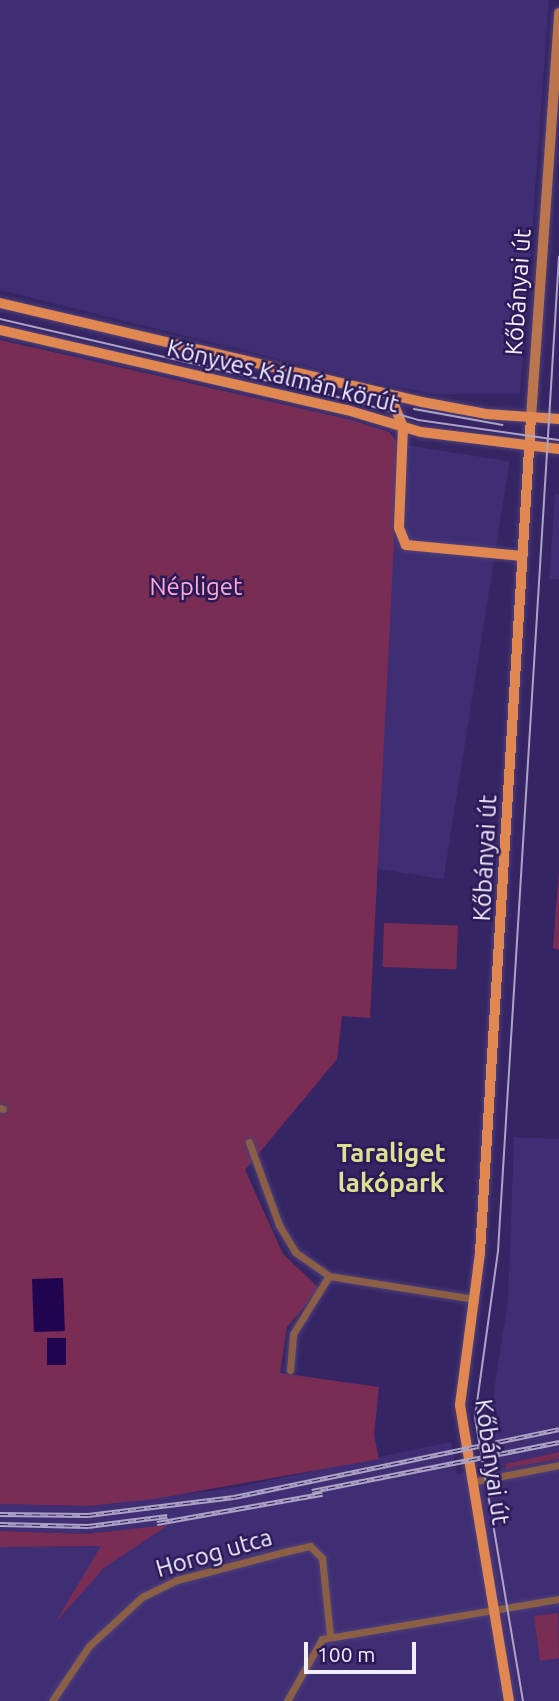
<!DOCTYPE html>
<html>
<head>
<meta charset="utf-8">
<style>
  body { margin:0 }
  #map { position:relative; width:559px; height:1701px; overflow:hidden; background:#352564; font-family:Ubuntu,sans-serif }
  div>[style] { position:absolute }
  .built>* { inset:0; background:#3f2e74; transform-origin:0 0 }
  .green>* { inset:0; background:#792d55; transform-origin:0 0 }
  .water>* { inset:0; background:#220551; transform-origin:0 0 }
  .roads { filter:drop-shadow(0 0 2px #4f417a) drop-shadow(0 0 2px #4f417a) }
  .minor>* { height:7px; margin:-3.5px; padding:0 3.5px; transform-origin:3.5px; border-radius:3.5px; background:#8b5f46 }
  .secondary>* { height:10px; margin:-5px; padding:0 5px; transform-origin:5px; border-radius:5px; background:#bc764d }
  .primary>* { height:10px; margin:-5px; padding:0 5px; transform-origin:5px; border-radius:5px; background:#e18751 }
  .tram>* { height:2px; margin:-1px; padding:0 1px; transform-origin:1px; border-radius:1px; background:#aba4c5 }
  .rail>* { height:5px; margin-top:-2.5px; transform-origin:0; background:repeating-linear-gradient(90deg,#2b1a58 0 8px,#aba4c5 0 16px); box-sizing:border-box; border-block:2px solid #aba4c5 }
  span { translate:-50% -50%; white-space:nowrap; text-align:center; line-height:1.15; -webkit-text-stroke:5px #2b1a58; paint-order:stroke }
  .street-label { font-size:24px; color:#f1efff }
  .park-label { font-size:24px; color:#fda9d0 }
  .neighbourhood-label { font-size:26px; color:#dce092; font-weight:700 }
  .scale { position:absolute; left:304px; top:1642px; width:112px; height:32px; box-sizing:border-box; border:4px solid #f1efff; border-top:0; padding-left:9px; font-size:21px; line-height:24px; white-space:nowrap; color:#f1efff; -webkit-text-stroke:5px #2b1a58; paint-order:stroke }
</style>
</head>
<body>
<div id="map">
  <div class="built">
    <i style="clip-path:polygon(0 0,549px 0,520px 394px,433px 394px,368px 381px,0 290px)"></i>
    <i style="left:399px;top:444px;width:112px;height:423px;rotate:9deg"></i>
    <i style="clip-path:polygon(555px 494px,559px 495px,559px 579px,549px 579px)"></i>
    <i style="clip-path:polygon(514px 1137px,559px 1139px,559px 1452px,505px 1464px,506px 1469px,559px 1459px,559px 1701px,0 1701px,0 1547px,102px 1546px,59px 1617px,104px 1568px,166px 1526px,87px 1534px,0 1531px,0 1504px,88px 1506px,233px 1488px,451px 1442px,457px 1474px,493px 1466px,487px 1435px,508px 1301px)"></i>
  </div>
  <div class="green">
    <i style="clip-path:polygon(0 340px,352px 420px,389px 432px,399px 444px,370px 1018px,342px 1016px,337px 1059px,245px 1170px,283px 1254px,320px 1289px,287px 1327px,280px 1373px,379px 1387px,374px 1435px,379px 1459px,154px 1499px,88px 1506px,0 1504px)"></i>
    <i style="clip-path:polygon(559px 870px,559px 950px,553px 948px)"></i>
    <i style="left:384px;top:923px;width:74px;height:44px;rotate:2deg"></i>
    <i style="clip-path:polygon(559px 1452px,559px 1459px,506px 1469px,505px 1464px)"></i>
    <i style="clip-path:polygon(168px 1525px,104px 1568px,55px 1623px,101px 1546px,0 1547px,0 1531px,87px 1534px)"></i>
    <i style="clip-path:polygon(558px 1613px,559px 1658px,540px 1661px,534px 1616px)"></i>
  </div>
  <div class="water">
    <i style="left:63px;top:1278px;width:53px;height:31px;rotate:88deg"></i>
    <i style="left:47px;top:1338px;width:19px;height:27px"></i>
  </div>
  <div class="roads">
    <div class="minor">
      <i style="left:0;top:1108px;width:3px;rotate:18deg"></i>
      <i style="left:249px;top:1142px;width:88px;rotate:70.1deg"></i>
      <i style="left:279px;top:1225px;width:31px;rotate:59deg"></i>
      <i style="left:295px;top:1252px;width:42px;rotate:35.2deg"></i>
      <i style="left:329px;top:1276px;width:148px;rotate:9deg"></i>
      <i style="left:290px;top:1370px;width:36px;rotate:-85deg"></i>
      <i style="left:293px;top:1334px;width:68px;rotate:-58.2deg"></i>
      <i style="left:471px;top:1482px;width:90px;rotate:-10.9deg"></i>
      <i style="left:52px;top:1701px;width:66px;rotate:-56.1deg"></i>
      <i style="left:89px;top:1646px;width:72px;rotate:-42.8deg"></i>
      <i style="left:142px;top:1597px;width:39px;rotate:-26deg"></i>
      <i style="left:177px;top:1580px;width:111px;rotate:-14.7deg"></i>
      <i style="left:284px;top:1552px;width:27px;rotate:-13deg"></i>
      <i style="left:310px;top:1546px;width:17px;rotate:45deg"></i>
      <i style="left:322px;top:1558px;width:78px;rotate:84.1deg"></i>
      <i style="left:287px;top:1701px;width:71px;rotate:-60.6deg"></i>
      <i style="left:322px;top:1639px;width:240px;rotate:-9.6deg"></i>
    </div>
    <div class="secondary">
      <i style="left:531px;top:417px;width:405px;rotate:-86deg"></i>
    </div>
    <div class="primary">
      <i style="left:0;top:303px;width:433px;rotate:13.2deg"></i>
      <i style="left:422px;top:402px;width:65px;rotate:10.6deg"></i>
      <i style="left:486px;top:414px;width:73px;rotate:3.9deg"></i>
      <i style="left:0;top:330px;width:356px;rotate:13deg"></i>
      <i style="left:347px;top:410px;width:77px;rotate:16.6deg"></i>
      <i style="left:421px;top:432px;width:139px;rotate:7deg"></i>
      <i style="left:390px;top:395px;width:35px;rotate:68deg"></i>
      <i style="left:403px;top:427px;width:101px;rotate:92.3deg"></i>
      <i style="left:399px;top:528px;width:18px;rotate:68deg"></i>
      <i style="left:406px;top:545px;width:117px;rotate:5.4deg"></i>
      <i style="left:509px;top:1701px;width:300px;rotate:-99.4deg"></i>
      <i style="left:460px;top:1405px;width:153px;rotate:-82.5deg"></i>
      <i style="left:480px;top:1253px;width:838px;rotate:-86.51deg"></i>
    </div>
  </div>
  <div class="tram">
    <i style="left:0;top:319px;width:352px;rotate:13deg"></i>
    <i style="left:343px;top:398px;width:78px;rotate:16.3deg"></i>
    <i style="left:418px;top:420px;width:142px;rotate:8.1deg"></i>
    <i style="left:414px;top:409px;width:90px;rotate:10.2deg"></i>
    <i style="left:523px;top:1701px;width:288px;rotate:-99.6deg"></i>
    <i style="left:475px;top:1417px;width:168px;rotate:-82.1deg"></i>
    <i style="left:498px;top:1251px;width:996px;rotate:-86.49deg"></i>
  </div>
  <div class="rail">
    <i style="left:312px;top:1491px;width:252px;rotate:-11.2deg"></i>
    <i style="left:0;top:1514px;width:88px;rotate:0.7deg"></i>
    <i style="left:88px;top:1515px;width:147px;rotate:-7deg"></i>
    <i style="left:234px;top:1497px;width:332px;rotate:-11.8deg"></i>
    <i style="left:157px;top:1523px;width:168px;rotate:-10deg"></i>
    <i style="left:0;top:1524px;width:88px;rotate:1.3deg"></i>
    <i style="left:88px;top:1526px;width:80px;rotate:-7.2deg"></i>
  </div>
  <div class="street-label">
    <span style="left:518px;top:292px;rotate:-86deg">Kőbányai út</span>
    <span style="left:283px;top:376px;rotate:14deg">Könyves Kálmán körút</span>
    <span style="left:485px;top:858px;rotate:-87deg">Kőbányai út</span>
    <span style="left:492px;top:1462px;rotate:82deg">Kőbányai út</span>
    <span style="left:214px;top:1553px;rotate:-16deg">Horog utca</span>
  </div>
  <div class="park-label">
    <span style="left:196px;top:587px">Népliget</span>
  </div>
  <div class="neighbourhood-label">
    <span style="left:391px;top:1168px">Taraliget<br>lakópark</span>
  </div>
  <div class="scale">100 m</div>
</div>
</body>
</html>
